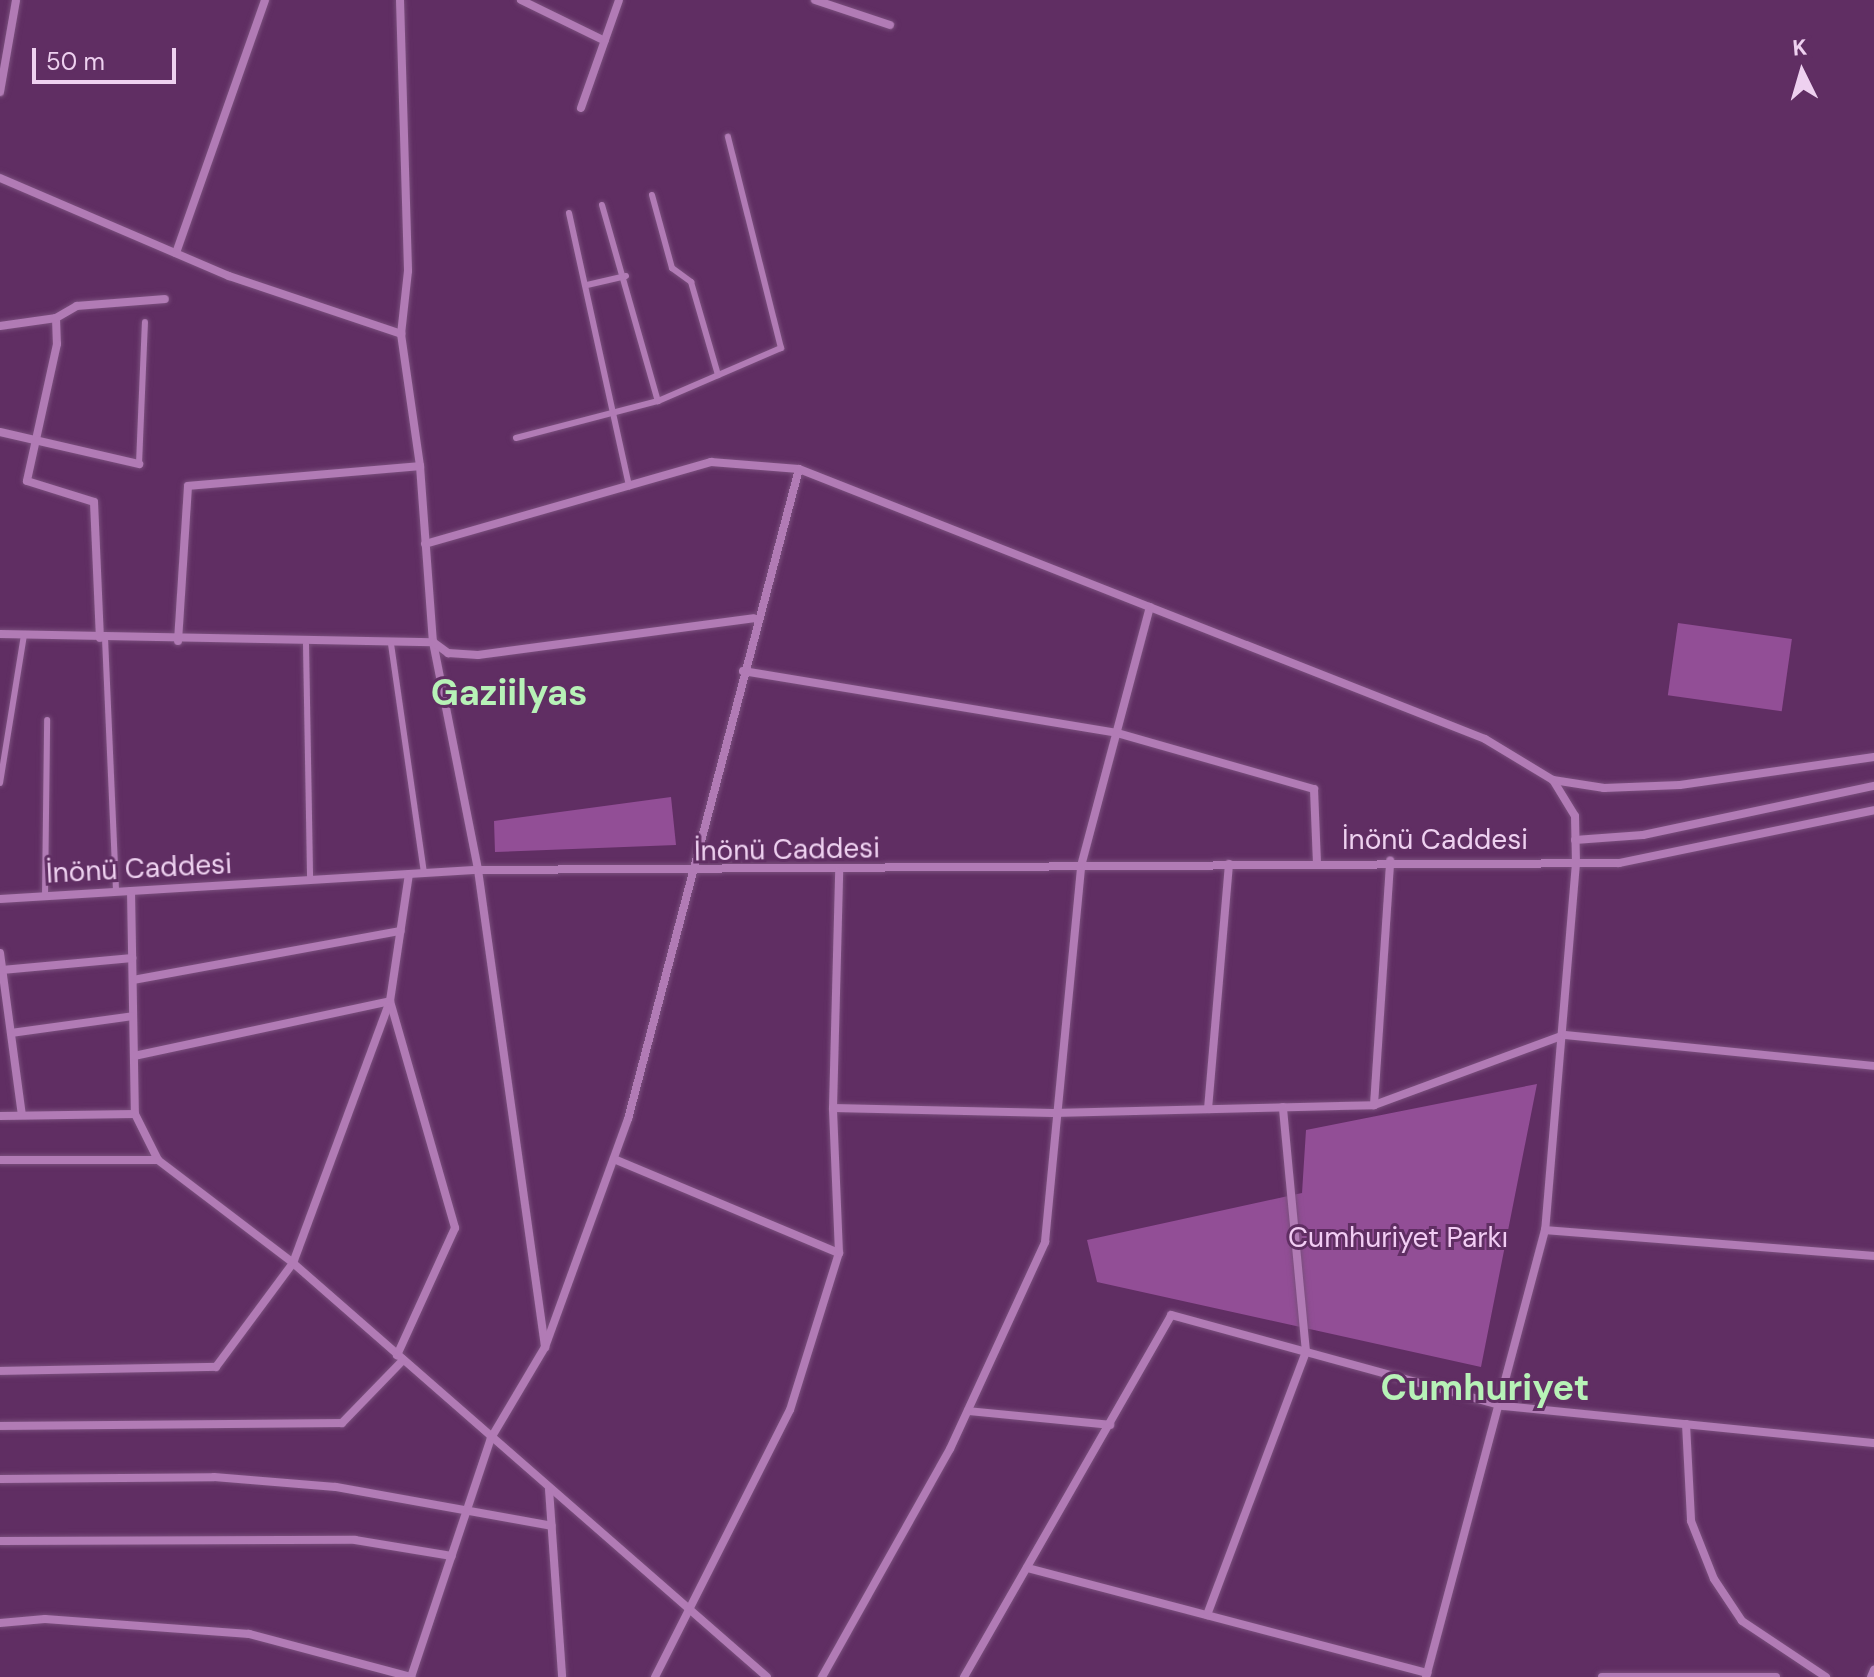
<!DOCTYPE html>
<html>
<head>
<meta charset="utf-8">
<style>
  body { margin:0 }
  #map { position:relative; width:1874px; height:1677px; overflow:hidden; background:#602e63; font-family:"DM Sans",sans-serif }
  div>[style] { position:absolute }
  .green>* { inset:0; background:#924e96; transform-origin:0 0 }
  .roads { filter:drop-shadow(0 0 2px #7a4f7d) drop-shadow(0 0 2px #7a4f7d) }
  .service>* { height:6px; margin:-3px; padding:0 3px; transform-origin:3px; border-radius:3px; background:#b17bb5 }
  .minor>* { height:8px; margin:-4px; padding:0 4px; transform-origin:4px; border-radius:4px; background:#b17bb5 }
  span { translate:-50% -50%; white-space:nowrap; text-align:center; line-height:1.15; -webkit-text-stroke:6px #602e63; paint-order:stroke }
  .street-label { font-size:28px; color:#eed1f0 }
  .park-label { font-size:28px; color:#f2cdf4 }
  .district-label { font-size:36px; color:#b7f2b7; font-weight:700 }
  .north { position:absolute; left:1762px; top:32px; width:80px; height:80px; -webkit-text-stroke:6px #602e63; paint-order:stroke; rotate:355deg; font-size:22px; font-weight:700; line-height:32px; text-align:center; color:#eed1f0 }
  .north::after { content:''; display:block; margin:auto; width:28px; height:36px; background:#eed1f0; clip-path:polygon(50% 0,100% 100%,50% 72%,0 100%) }
  .scale { position:absolute; left:32px; top:48px; width:144px; height:36px; box-sizing:border-box; border:4px solid #eed1f0; border-top:0; padding-left:10px; font-size:24px; line-height:28px; white-space:nowrap; color:#eed1f0; -webkit-text-stroke:6px #602e63; paint-order:stroke }
</style>
</head>
<body>
<div id="map">
  <div class="green">
    <i style="left:1678px;top:623px;width:115px;height:73px;rotate:8deg"></i>
    <i style="clip-path:polygon(671px 797px,676px 845px,495px 852px,494px 821px)"></i>
    <i style="clip-path:polygon(1537px 1084px,1481px 1367px,1097px 1282px,1087px 1240px,1302px 1193px,1306px 1130px)"></i>
  </div>
  <div class="roads">
    <div class="service">
      <i style="left:652px;top:195px;width:76px;rotate:74.7deg"></i>
      <i style="left:672px;top:268px;width:24px;rotate:36deg"></i>
      <i style="left:691px;top:282px;width:97px;rotate:73.8deg"></i>
      <i style="left:602px;top:205px;width:204px;rotate:74.1deg"></i>
      <i style="left:569px;top:213px;width:280px;rotate:77.6deg"></i>
      <i style="left:587px;top:285px;width:40px;rotate:-13deg"></i>
      <i style="left:516px;top:438px;width:147px;rotate:-14.6deg"></i>
      <i style="left:658px;top:401px;width:134px;rotate:-23.3deg"></i>
      <i style="left:781px;top:348px;width:218px;rotate:-104.1deg"></i>
      <i style="left:139px;top:464px;width:142px;rotate:-87.6deg"></i>
      <i style="left:105px;top:638px;width:254px;rotate:87.5deg"></i>
      <i style="left:306px;top:644px;width:236px;rotate:89deg"></i>
      <i style="left:391px;top:644px;width:231px;rotate:81.8deg"></i>
      <i style="left:0;top:783px;width:150px;rotate:-80.8deg"></i>
      <i style="left:45px;top:896px;width:176px;rotate:-89.3deg"></i>
    </div>
    <div class="minor">
      <i style="left:400px;top:0;width:271px;rotate:88.3deg"></i>
      <i style="left:408px;top:271px;width:63px;rotate:96.3deg"></i>
      <i style="left:401px;top:334px;width:133px;rotate:81.8deg"></i>
      <i style="left:420px;top:466px;width:176px;rotate:85.8deg"></i>
      <i style="left:433px;top:642px;width:232px;rotate:78.8deg"></i>
      <i style="left:478px;top:870px;width:482px;rotate:82deg"></i>
      <i style="left:521px;top:0;width:93px;rotate:26deg"></i>
      <i style="left:815px;top:0;width:79px;rotate:18.4deg"></i>
      <i style="left:0;top:92px;width:93px;rotate:-80.1deg"></i>
      <i style="left:581px;top:108px;width:114px;rotate:-70.6deg"></i>
      <i style="left:0;top:178px;width:249px;rotate:23.2deg"></i>
      <i style="left:229px;top:276px;width:182px;rotate:18.6deg"></i>
      <i style="left:176px;top:253px;width:268px;rotate:-70.6deg"></i>
      <i style="left:56px;top:318px;width:26px;rotate:88deg"></i>
      <i style="left:57px;top:344px;width:140px;rotate:102.4deg"></i>
      <i style="left:27px;top:481px;width:70px;rotate:17.4deg"></i>
      <i style="left:94px;top:502px;width:136px;rotate:87.5deg"></i>
      <i style="left:0;top:326px;width:57px;rotate:-8.1deg"></i>
      <i style="left:56px;top:318px;width:24px;rotate:-30deg"></i>
      <i style="left:77px;top:306px;width:88px;rotate:-4.5deg"></i>
      <i style="left:0;top:432px;width:143px;rotate:13deg"></i>
      <i style="left:425px;top:544px;width:298px;rotate:-16deg"></i>
      <i style="left:711px;top:462px;width:88px;rotate:4.5deg"></i>
      <i style="left:799px;top:469px;width:737px;rotate:21.48deg"></i>
      <i style="left:1485px;top:739px;width:79px;rotate:31.1deg"></i>
      <i style="left:1553px;top:780px;width:42px;rotate:58.6deg"></i>
      <i style="left:1575px;top:816px;width:47px;rotate:88.8deg"></i>
      <i style="left:1576px;top:863px;width:368px;rotate:94.8deg"></i>
      <i style="left:1545px;top:1230px;width:463px;rotate:104.9deg"></i>
      <i style="left:0;top:634px;width:433px;rotate:1.1deg"></i>
      <i style="left:433px;top:642px;width:19px;rotate:36deg"></i>
      <i style="left:448px;top:653px;width:30px;rotate:4deg"></i>
      <i style="left:478px;top:655px;width:278px;rotate:-7.6deg"></i>
      <i style="left:178px;top:641px;width:155px;rotate:-86.3deg"></i>
      <i style="left:188px;top:486px;width:233px;rotate:-4.9deg"></i>
      <i style="left:743px;top:671px;width:379px;rotate:9.4deg"></i>
      <i style="left:1117px;top:733px;width:205px;rotate:15.9deg"></i>
      <i style="left:1314px;top:789px;width:74px;rotate:87.7deg"></i>
      <i style="left:1553px;top:780px;width:52px;rotate:8.9deg"></i>
      <i style="left:1604px;top:788px;width:76px;rotate:-2.3deg"></i>
      <i style="left:1680px;top:785px;width:196px;rotate:-8.2deg"></i>
      <i style="left:1575px;top:840px;width:68px;rotate:-4.2deg"></i>
      <i style="left:1643px;top:835px;width:236px;rotate:-12deg"></i>
      <i style="left:131px;top:891px;width:223px;rotate:89deg"></i>
      <i style="left:135px;top:1114px;width:51px;rotate:63.4deg"></i>
      <i style="left:158px;top:1160px;width:170px;rotate:37.3deg"></i>
      <i style="left:293px;top:1263px;width:629px;rotate:41.13deg"></i>
      <i style="left:0;top:899px;width:479px;rotate:-3.5deg"></i>
      <i style="left:478px;top:870px;width:1141px;rotate:-0.35deg"></i>
      <i style="left:1619px;top:863px;width:260px;rotate:-11.7deg"></i>
      <i style="left:0;top:953px;width:163px;rotate:82.3deg"></i>
      <i style="left:2px;top:970px;width:131px;rotate:-5.3deg"></i>
      <i style="left:133px;top:980px;width:272px;rotate:-10.4deg"></i>
      <i style="left:11px;top:1033px;width:123px;rotate:-7.9deg"></i>
      <i style="left:134px;top:1056px;width:262px;rotate:-12.1deg"></i>
      <i style="left:390px;top:1001px;width:236px;rotate:74deg"></i>
      <i style="left:455px;top:1228px;width:140px;rotate:114.5deg"></i>
      <i style="left:1374px;top:1105px;width:245px;rotate:-86.2deg"></i>
      <i style="left:833px;top:1108px;width:220px;rotate:1.3deg"></i>
      <i style="left:1053px;top:1113px;width:321px;rotate:-1.4deg"></i>
      <i style="left:1374px;top:1105px;width:202px;rotate:-20.2deg"></i>
      <i style="left:1564px;top:1035px;width:312px;rotate:5.7deg"></i>
      <i style="left:1208px;top:1109px;width:246px;rotate:-85.1deg"></i>
      <i style="left:0;top:1116px;width:135px;rotate:-0.8deg"></i>
      <i style="left:614px;top:1159px;width:244px;rotate:22.7deg"></i>
      <i style="left:0;top:1160px;width:158px"></i>
      <i style="left:1545px;top:1230px;width:330px;rotate:4.5deg"></i>
      <i style="left:0;top:1371px;width:216px;rotate:-1.1deg"></i>
      <i style="left:216px;top:1367px;width:129px;rotate:-53.5deg"></i>
      <i style="left:293px;top:1263px;width:279px;rotate:-69.7deg"></i>
      <i style="left:390px;top:1001px;width:128px;rotate:-81.5deg"></i>
      <i style="left:968px;top:1411px;width:143px;rotate:5.6deg"></i>
      <i style="left:1686px;top:1424px;width:97px;rotate:87deg"></i>
      <i style="left:1691px;top:1521px;width:62px;rotate:68.4deg"></i>
      <i style="left:1714px;top:1579px;width:50px;rotate:56.3deg"></i>
      <i style="left:1742px;top:1621px;width:101px;rotate:33.7deg"></i>
      <i style="left:0;top:1426px;width:342px;rotate:-0.5deg"></i>
      <i style="left:342px;top:1423px;width:88px;rotate:-45.9deg"></i>
      <i style="left:0;top:1479px;width:214px;rotate:-0.5deg"></i>
      <i style="left:214px;top:1477px;width:122px;rotate:4.7deg"></i>
      <i style="left:336px;top:1487px;width:219px;rotate:10.2deg"></i>
      <i style="left:549px;top:1489px;width:188px;rotate:86deg"></i>
      <i style="left:0;top:1541px;width:355px;rotate:-0.2deg"></i>
      <i style="left:355px;top:1540px;width:98px;rotate:9.4deg"></i>
      <i style="left:1027px;top:1568px;width:414px;rotate:14.7deg"></i>
      <i style="left:1207px;top:1615px;width:281px;rotate:-69.4deg"></i>
      <i style="left:1306px;top:1352px;width:246px;rotate:-95.4deg"></i>
      <i style="left:0;top:1623px;width:45px;rotate:-5.1deg"></i>
      <i style="left:45px;top:1619px;width:205px;rotate:4.2deg"></i>
      <i style="left:249px;top:1634px;width:168px;rotate:14.9deg"></i>
      <i style="left:411px;top:1677px;width:252px;rotate:-71.5deg"></i>
      <i style="left:491px;top:1438px;width:106px;rotate:-59.3deg"></i>
      <i style="left:545px;top:1347px;width:243px;rotate:-70deg"></i>
      <i style="left:628px;top:1119px;width:672px;rotate:-75.26deg"></i>
      <i style="left:655px;top:1677px;width:299px;rotate:-63.2deg"></i>
      <i style="left:790px;top:1410px;width:164px;rotate:-72.7deg"></i>
      <i style="left:839px;top:1253px;width:145px;rotate:-92.4deg"></i>
      <i style="left:833px;top:1108px;width:237px;rotate:-88.5deg"></i>
      <i style="left:822px;top:1677px;width:261px;rotate:-60.7deg"></i>
      <i style="left:950px;top:1449px;width:228px;rotate:-65.3deg"></i>
      <i style="left:1045px;top:1242px;width:378px;rotate:-84.5deg"></i>
      <i style="left:1081px;top:866px;width:268px;rotate:-75.1deg"></i>
      <i style="left:964px;top:1677px;width:417px;rotate:-60.2deg"></i>
      <i style="left:1171px;top:1315px;width:344px;rotate:15.3deg"></i>
      <i style="left:1503px;top:1406px;width:373px;rotate:5.7deg"></i>
      <i style="left:1602px;top:1677px;width:174px"></i>
      <i style="left:1871px;top:1677px;width:8px;rotate:-67deg"></i>
    </div>
  </div>
  <div class="street-label">
    <span style="left:1435px;top:840px">İnönü Caddesi</span>
    <span style="left:787px;top:850px;rotate:-1deg">İnönü Caddesi</span>
    <span style="left:139px;top:869px;rotate:-3deg">İnönü Caddesi</span>
  </div>
  <div class="park-label">
    <span style="left:1398px;top:1238px">Cumhuriyet Parkı</span>
  </div>
  <div class="district-label">
    <span style="left:509px;top:693px">Gaziilyas</span>
    <span style="left:1485px;top:1388px">Cumhuriyet</span>
  </div>
  <div class="north">K</div>
  <div class="scale">50 m</div>
</div>
</body>
</html>
